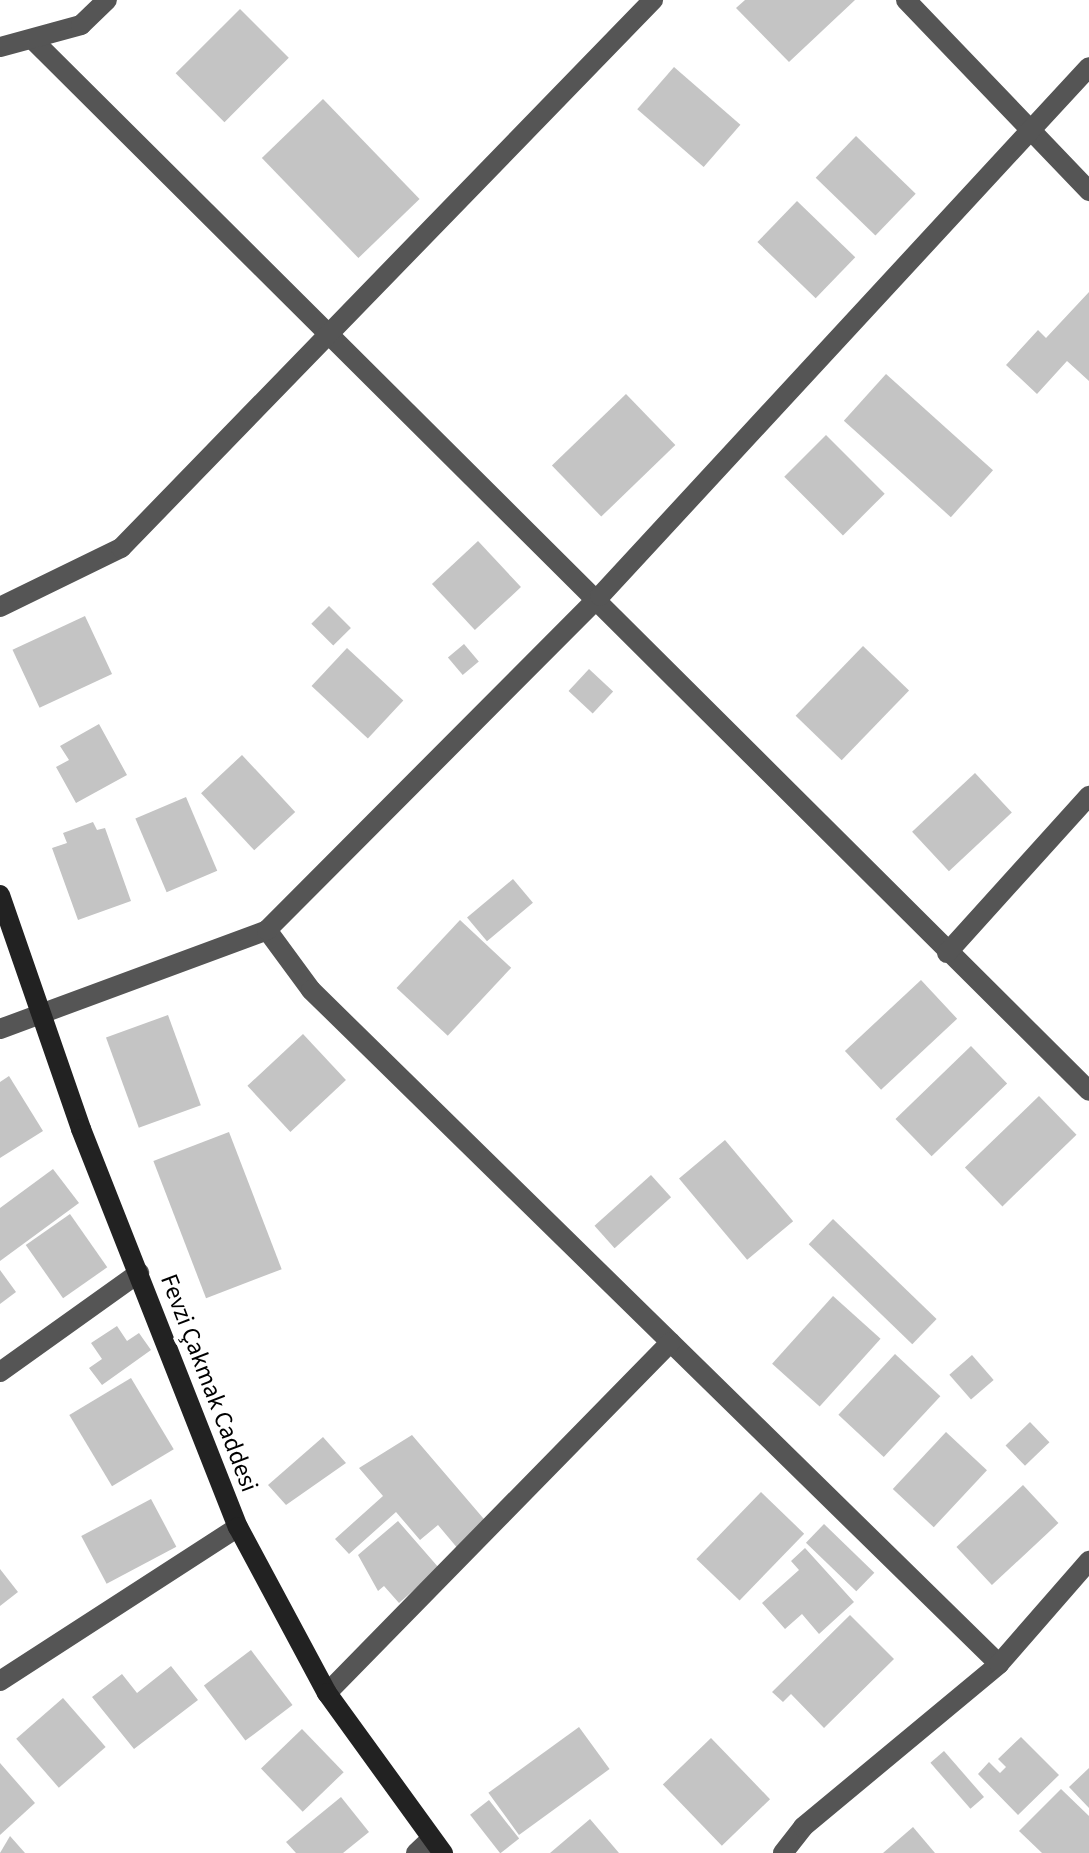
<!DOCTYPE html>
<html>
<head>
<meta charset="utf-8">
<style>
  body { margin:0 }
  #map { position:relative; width:1089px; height:1853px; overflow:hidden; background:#fff; font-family:"Source Sans 3",sans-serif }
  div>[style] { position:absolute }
  .building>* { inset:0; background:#c4c4c4; transform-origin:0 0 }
  .street>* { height:20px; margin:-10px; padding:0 10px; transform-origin:10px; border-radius:10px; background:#555 }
  .secondary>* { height:20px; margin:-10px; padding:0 10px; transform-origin:10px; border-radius:10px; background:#222 }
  span { translate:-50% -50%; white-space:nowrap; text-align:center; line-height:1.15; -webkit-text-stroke:8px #fff; paint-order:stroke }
  .street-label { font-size:25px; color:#000 }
</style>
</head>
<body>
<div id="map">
  <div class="building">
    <i style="clip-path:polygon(745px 0,855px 0,789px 62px,736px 8px)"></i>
    <i style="left:240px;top:9px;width:69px;height:91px;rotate:45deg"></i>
    <i style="left:674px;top:67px;width:88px;height:56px;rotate:41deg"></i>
    <i style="left:323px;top:99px;width:139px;height:85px;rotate:46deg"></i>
    <i style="left:856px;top:136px;width:83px;height:58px;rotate:44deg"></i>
    <i style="left:797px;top:201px;width:81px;height:57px;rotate:44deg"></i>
    <i style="clip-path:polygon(1089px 292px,1089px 381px,1067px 361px,1037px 394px,1006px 365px,1038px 330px,1046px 338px)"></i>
    <i style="left:886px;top:374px;width:144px;height:63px;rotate:42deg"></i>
    <i style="left:626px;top:394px;width:71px;height:103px;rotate:46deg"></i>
    <i style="left:826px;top:435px;width:83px;height:59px;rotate:45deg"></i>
    <i style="left:478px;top:541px;width:63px;height:63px;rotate:47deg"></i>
    <i style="left:329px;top:606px;width:31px;height:25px;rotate:45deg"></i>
    <i style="left:85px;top:616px;width:64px;height:80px;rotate:65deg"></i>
    <i style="left:464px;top:644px;width:23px;height:21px;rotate:50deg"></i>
    <i style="left:863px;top:646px;width:64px;height:97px;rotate:44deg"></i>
    <i style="left:347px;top:648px;width:77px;height:52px;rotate:43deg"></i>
    <i style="left:589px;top:669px;width:33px;height:30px;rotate:43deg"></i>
    <i style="clip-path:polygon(99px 724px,127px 775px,76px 803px,56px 767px,69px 760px,60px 746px)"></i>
    <i style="left:242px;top:755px;width:78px;height:56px;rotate:47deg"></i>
    <i style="left:975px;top:773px;width:54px;height:86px;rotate:47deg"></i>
    <i style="left:186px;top:797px;width:80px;height:55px;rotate:67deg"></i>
    <i style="clip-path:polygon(93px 822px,97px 830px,105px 828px,131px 901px,78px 920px,52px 848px,67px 843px,63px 833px)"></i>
    <i style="left:513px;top:879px;width:31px;height:60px;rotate:50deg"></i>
    <i style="left:460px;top:920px;width:70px;height:93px;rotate:43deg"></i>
    <i style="left:921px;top:980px;width:53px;height:104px;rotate:47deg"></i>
    <i style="left:168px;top:1015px;width:96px;height:66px;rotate:70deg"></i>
    <i style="left:303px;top:1034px;width:63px;height:76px;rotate:47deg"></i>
    <i style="left:971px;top:1046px;width:52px;height:105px;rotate:46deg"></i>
    <i style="clip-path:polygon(9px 1076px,43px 1131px,0 1158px,0 1082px)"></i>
    <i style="left:1039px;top:1096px;width:54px;height:103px;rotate:46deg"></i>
    <i style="left:229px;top:1132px;width:147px;height:81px;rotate:69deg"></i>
    <i style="left:725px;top:1140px;width:106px;height:60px;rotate:50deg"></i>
    <i style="clip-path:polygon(53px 1169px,79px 1203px,0 1261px,0 1208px)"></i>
    <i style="left:651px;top:1175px;width:30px;height:76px;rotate:48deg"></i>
    <i style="left:70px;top:1214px;width:65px;height:54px;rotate:55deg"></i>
    <i style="left:833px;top:1219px;width:144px;height:35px;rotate:44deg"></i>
    <i style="clip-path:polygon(0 1270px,16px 1292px,0 1304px)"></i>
    <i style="left:833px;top:1296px;width:64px;height:91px;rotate:42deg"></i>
    <i style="clip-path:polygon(117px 1326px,127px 1341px,139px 1333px,151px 1350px,102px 1385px,89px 1368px,102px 1359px,91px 1343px)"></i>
    <i style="left:895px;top:1354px;width:62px;height:83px;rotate:43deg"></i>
    <i style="left:972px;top:1355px;width:33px;height:30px;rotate:49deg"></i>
    <i style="left:131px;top:1378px;width:83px;height:72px;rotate:59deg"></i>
    <i style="left:1030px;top:1422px;width:28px;height:34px;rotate:46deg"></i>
    <i style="left:946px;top:1432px;width:56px;height:78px;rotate:43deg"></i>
    <i style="clip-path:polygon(412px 1435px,489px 1525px,459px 1550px,438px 1525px,420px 1540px,396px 1512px,349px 1554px,335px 1539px,383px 1496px,359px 1468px)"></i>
    <i style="clip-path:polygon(323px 1437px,346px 1463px,286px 1505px,268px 1485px)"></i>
    <i style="left:1023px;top:1485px;width:52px;height:91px;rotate:47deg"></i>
    <i style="left:761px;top:1492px;width:60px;height:93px;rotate:44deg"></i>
    <i style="left:151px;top:1499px;width:54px;height:79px;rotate:62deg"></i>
    <i style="clip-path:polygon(398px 1521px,439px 1568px,399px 1603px,384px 1586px,378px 1591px,358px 1555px)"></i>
    <i style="left:824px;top:1524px;width:70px;height:26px;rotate:44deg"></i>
    <i style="clip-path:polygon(805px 1548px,854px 1602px,819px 1634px,802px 1614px,785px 1629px,762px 1603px,799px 1570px,791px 1561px)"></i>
    <i style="clip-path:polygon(0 1569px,18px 1592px,0 1606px)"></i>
    <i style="clip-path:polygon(850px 1615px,894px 1659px,824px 1728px,791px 1694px,783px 1702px,772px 1692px)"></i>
    <i style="left:251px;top:1650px;width:69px;height:59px;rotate:53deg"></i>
    <i style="clip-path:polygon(171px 1666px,198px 1700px,134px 1749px,92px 1697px,122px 1674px,137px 1693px)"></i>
    <i style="left:63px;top:1698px;width:65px;height:62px;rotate:49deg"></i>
    <i style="left:579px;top:1727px;width:52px;height:112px;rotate:54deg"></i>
    <i style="left:302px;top:1729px;width:60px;height:57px;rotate:46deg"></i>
    <i style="clip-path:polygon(1021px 1737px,1059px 1775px,1018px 1815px,978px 1774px,989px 1762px,1000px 1773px,1006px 1767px,998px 1759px)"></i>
    <i style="left:711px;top:1738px;width:85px;height:67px;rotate:46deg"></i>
    <i style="left:944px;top:1751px;width:61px;height:18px;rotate:49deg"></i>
    <i style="clip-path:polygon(0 1763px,35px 1803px,0 1835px)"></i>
    <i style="clip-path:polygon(1089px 1768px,1089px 1808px,1069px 1787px)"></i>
    <i style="clip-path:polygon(1061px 1789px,1089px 1816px,1089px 1853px,1042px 1853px,1019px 1831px)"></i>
    <i style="clip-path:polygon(341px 1797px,369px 1832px,343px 1853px,296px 1853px,286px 1842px)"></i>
    <i style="left:489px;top:1800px;width:49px;height:24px;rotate:52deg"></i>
    <i style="clip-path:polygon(590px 1819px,619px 1853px,550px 1853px)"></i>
    <i style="clip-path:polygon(913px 1827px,935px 1853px,883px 1853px)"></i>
    <i style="clip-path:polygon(10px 1836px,25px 1853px,0 1853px)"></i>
  </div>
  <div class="street">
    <i style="left:906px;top:0;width:265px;rotate:46.2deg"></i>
    <i style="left:32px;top:39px;width:1491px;rotate:44.86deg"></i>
    <i style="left:0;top:47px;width:84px;rotate:-15.2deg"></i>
    <i style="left:81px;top:25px;width:36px;rotate:-44deg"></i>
    <i style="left:0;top:607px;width:135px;rotate:-26deg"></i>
    <i style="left:121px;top:548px;width:764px;rotate:-45.85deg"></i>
    <i style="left:267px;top:930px;width:74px;rotate:53.7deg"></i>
    <i style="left:311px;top:990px;width:963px;rotate:44.41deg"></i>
    <i style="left:947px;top:953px;width:212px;rotate:-47.9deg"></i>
    <i style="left:0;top:1029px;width:285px;rotate:-20.3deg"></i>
    <i style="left:267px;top:930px;width:472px;rotate:-45.1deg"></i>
    <i style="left:600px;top:596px;width:720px;rotate:-47.25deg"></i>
    <i style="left:0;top:1372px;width:171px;rotate:-35.5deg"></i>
    <i style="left:0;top:1681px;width:283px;rotate:-32.9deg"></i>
    <i style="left:327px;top:1693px;width:491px;rotate:-45.6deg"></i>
    <i style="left:416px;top:1853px;width:21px;rotate:-43deg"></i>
    <i style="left:783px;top:1853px;width:33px;rotate:-52deg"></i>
    <i style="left:803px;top:1827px;width:255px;rotate:-39.7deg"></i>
    <i style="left:999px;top:1664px;width:137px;rotate:-48.9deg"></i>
  </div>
  <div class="secondary">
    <i style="left:0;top:895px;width:248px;rotate:70.9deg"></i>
    <i style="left:81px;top:1129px;width:428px;rotate:68.5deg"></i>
    <i style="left:238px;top:1527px;width:188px;rotate:61.8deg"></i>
    <i style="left:327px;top:1693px;width:198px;rotate:54.1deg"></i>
  </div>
  <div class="street-label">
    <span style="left:209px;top:1383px;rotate:69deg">Fevzi Çakmak Caddesi</span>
  </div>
</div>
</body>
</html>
